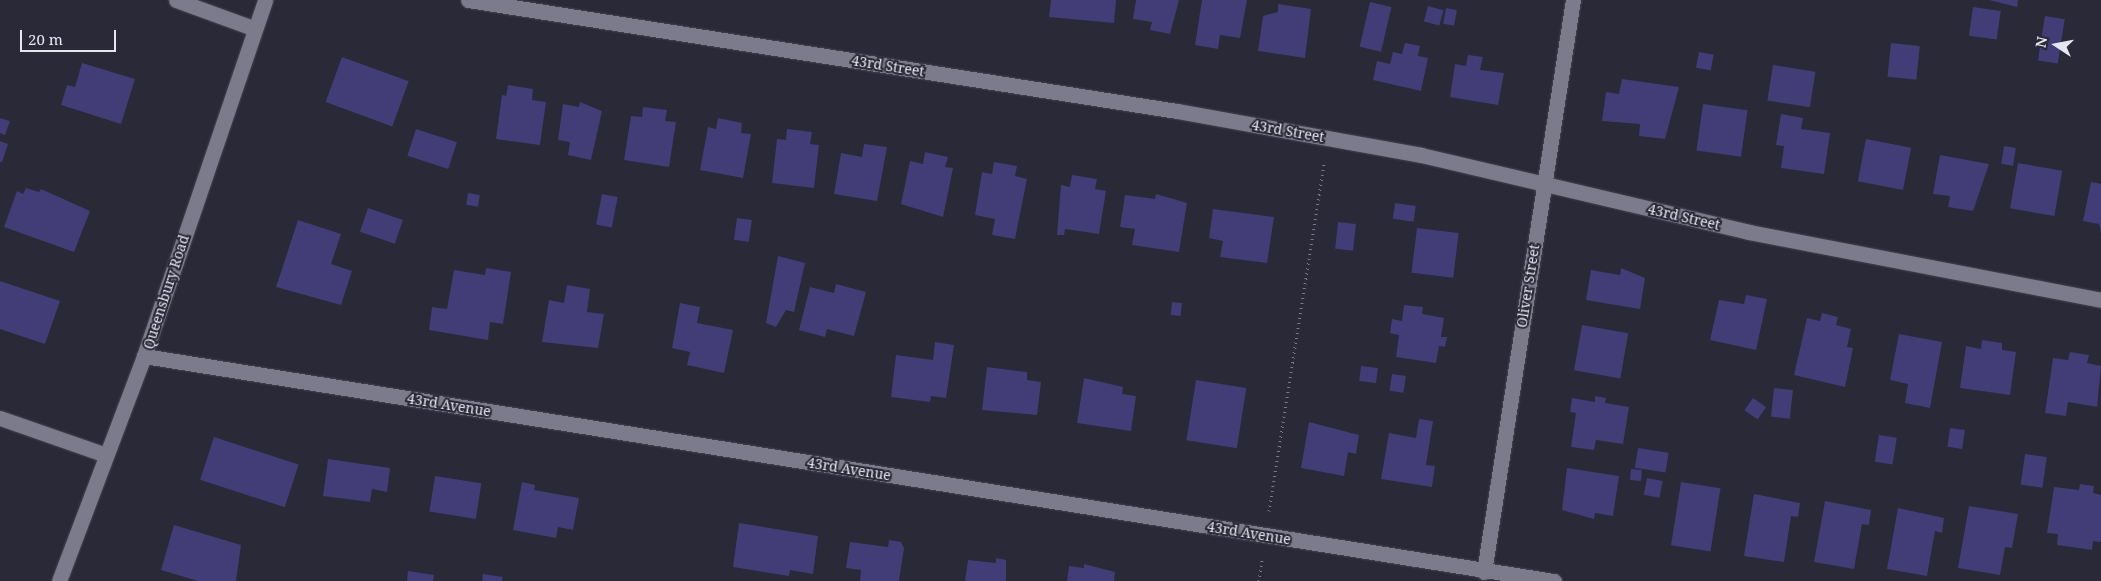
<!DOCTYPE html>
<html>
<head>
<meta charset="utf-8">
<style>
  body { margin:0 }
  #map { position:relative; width:2101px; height:581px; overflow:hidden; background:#292937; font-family:"Noto Serif",serif }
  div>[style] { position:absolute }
  .building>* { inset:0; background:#423c77; transform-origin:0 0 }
  .path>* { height:3px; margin-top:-1.5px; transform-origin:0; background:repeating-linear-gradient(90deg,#797a86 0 1px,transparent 0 5px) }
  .roads { filter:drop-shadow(0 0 1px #454550) drop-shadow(0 0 1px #454550) }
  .minor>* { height:15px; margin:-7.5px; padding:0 7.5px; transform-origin:7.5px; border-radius:7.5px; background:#7b7b8c }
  span { translate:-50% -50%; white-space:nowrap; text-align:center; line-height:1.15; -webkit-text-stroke:4px #292937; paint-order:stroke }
  .street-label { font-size:14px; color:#e5e6ef }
  .north { position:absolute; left:2031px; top:20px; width:50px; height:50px; -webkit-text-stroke:4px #292937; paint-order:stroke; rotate:281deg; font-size:14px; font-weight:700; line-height:20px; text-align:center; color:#e5e6ef }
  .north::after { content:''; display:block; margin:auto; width:18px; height:22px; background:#e5e6ef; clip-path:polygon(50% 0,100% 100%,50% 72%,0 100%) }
  .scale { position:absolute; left:20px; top:30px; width:96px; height:22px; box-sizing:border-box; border:2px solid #e5e6ef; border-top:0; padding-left:6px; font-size:15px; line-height:18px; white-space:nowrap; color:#e5e6ef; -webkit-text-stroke:4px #292937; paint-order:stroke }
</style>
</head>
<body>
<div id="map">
  <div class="building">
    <i style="clip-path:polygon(1051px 0,1116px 0,1114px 23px,1049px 17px)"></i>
    <i style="clip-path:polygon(1136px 0,1179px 0,1170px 34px,1150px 30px,1152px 22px,1133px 19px)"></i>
    <i style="clip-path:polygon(1202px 0,1247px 0,1240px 38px,1220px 35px,1218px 49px,1195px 45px)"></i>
    <i style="clip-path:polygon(1989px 0,2018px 0,2017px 7px)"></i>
    <i style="left:1370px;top:2px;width:22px;height:46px;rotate:13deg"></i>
    <i style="clip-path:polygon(1278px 4px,1311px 9px,1305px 58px,1258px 51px,1263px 16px,1278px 12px)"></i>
    <i style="left:1428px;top:6px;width:16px;height:16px;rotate:15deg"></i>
    <i style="left:1973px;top:7px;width:28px;height:29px;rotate:8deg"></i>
    <i style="left:1446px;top:8px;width:11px;height:16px;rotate:10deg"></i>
    <i style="left:2045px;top:16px;width:20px;height:45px;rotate:9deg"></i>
    <i style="clip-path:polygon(1405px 43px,1420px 46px,1418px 56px,1428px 58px,1421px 91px,1373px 80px,1377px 61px,1390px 64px,1393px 52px,1402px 54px)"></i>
    <i style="left:1891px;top:43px;width:29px;height:34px;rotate:6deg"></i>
    <i style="left:1699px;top:52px;width:15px;height:16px;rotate:11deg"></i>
    <i style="clip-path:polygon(1468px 55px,1483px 57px,1480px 70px,1504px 73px,1498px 105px,1450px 97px,1455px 64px,1466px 66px)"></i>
    <i style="left:342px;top:57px;width:71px;height:48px;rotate:20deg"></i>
    <i style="clip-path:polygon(82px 63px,135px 79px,121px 124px,61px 105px,67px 85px,75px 87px)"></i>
    <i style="left:1773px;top:65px;width:43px;height:36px;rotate:9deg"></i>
    <i style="clip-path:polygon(1622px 79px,1679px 87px,1665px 139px,1639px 136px,1640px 124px,1602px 121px,1606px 92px,1619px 94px)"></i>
    <i style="clip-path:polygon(508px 85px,533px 89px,532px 100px,546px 102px,540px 145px,496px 139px,502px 95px,506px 96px)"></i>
    <i style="clip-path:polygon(580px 102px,602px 111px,591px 160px,568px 155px,570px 142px,558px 140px,563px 104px,579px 107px)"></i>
    <i style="left:1703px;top:104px;width:45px;height:47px;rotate:8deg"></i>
    <i style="clip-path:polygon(643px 107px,667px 110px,665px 121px,676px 122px,669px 167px,624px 160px,631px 116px,642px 117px)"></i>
    <i style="clip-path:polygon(1781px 114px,1803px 118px,1801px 129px,1830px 133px,1824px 174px,1781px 168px,1784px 146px,1776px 145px)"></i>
    <i style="clip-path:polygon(0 118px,10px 121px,5px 135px,0 133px)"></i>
    <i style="clip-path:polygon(718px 118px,742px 123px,741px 133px,751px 134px,743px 178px,700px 170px,708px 127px,716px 129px)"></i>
    <i style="left:416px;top:129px;width:43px;height:28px;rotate:18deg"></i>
    <i style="clip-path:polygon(787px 129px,812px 132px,810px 144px,819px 145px,814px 188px,772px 183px,777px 139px,786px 140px)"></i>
    <i style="left:1866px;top:139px;width:46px;height:43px;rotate:11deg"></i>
    <i style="clip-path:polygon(0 141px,8px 144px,2px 162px,0 162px)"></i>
    <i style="clip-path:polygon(864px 144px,887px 147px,877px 201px,834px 194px,841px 153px,862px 157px)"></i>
    <i style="left:2004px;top:146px;width:12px;height:18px;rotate:9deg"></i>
    <i style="clip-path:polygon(925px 152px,948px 157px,945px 167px,953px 168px,943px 217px,901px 204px,910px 161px,923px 164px)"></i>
    <i style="clip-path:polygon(1940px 155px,1989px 164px,1973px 211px,1948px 207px,1950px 196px,1933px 194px)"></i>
    <i style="clip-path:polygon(994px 162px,1017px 166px,1015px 176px,1027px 179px,1015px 239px,992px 235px,995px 219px,975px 215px,982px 172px,992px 174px)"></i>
    <i style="left:2018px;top:163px;width:45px;height:46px;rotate:10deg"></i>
    <i style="clip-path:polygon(1072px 175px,1097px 179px,1095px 189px,1106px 191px,1099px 234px,1065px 229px,1064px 235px,1057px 235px,1061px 185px,1070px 187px)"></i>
    <i style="clip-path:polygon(2091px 182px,2101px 184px,2101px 234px,2099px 224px,2083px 221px)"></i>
    <i style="clip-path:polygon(26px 188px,39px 192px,41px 189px,90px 211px,74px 252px,4px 227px,17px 191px,23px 194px)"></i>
    <i style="left:468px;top:193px;width:12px;height:12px;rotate:9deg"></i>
    <i style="left:602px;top:194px;width:16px;height:31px;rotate:11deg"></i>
    <i style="clip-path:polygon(1156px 194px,1187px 203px,1179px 252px,1132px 245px,1135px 229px,1120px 227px,1125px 195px,1155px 199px)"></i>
    <i style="left:1395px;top:203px;width:21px;height:16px;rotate:8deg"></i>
    <i style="left:368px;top:208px;width:37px;height:25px;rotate:19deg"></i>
    <i style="clip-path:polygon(1213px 209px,1274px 217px,1267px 263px,1220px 257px,1223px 241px,1209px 238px)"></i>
    <i style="left:737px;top:218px;width:15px;height:22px;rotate:8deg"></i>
    <i style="clip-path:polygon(298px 220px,341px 234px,331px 264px,352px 271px,341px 305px,276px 287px)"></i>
    <i style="left:1338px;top:222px;width:18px;height:27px;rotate:6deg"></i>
    <i style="left:1417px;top:228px;width:42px;height:45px;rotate:7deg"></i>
    <i style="clip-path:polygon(778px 256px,805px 263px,794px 312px,786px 310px,776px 327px,766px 323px)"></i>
    <i style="clip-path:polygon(486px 268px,511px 272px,503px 324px,490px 322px,488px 340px,429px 330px,432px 307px,447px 309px,454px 270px,485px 275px)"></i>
    <i style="clip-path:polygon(1621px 268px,1645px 278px,1640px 309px,1586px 300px,1591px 270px,1620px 275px)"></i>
    <i style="clip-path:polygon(0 281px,60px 301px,45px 344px,0 329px)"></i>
    <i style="clip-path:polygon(836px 284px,866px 292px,854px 336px,827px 329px,825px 337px,799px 330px,810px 287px,834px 293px)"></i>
    <i style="clip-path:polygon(567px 285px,590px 289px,587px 312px,604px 314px,598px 348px,542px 342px,549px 300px,564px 303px)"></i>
    <i style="clip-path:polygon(1746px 295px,1767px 299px,1756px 350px,1710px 340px,1719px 300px,1744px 304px)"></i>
    <i style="left:1172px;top:302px;width:10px;height:13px;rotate:6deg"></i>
    <i style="clip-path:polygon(680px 303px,700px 307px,697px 323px,733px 330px,724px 373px,687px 365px,690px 352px,672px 348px)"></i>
    <i style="clip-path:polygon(1404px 305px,1423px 307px,1422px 314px,1444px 318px,1441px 337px,1447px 337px,1445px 347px,1439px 346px,1436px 363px,1396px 357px,1399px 335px,1390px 333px,1392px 319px,1402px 321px)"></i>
    <i style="clip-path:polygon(1822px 313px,1838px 317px,1836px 325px,1851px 329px,1847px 347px,1853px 348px,1845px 387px,1794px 375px,1807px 318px,1820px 321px)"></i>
    <i style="left:1582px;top:325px;width:47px;height:46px;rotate:10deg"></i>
    <i style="clip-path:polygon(1899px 334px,1942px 342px,1930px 408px,1905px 403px,1908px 384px,1890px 380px)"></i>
    <i style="clip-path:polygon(1982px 340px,2002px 343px,2002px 350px,2016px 352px,2010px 395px,1960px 388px,1966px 346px,1981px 349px)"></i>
    <i style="clip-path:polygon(935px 342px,954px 345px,946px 398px,931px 396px,930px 402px,891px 397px,896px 355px,933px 360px)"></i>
    <i style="clip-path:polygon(2070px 352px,2089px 355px,2087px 363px,2101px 366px,2097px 407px,2068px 402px,2066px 416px,2045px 413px,2053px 358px,2068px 360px)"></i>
    <i style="left:1361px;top:366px;width:17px;height:15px;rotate:7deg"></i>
    <i style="clip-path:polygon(987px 367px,1027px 372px,1027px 380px,1041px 382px,1037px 415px,982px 410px)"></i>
    <i style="left:1392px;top:374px;width:14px;height:17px;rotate:8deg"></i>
    <i style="clip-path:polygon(1084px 378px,1123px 387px,1122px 394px,1136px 396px,1131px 431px,1077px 423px)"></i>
    <i style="left:1196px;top:380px;width:51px;height:61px;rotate:9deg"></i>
    <i style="left:1774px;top:388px;width:19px;height:29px;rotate:6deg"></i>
    <i style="clip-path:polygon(1595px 396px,1606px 398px,1605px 403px,1629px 407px,1623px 444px,1596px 440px,1594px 450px,1571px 447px,1576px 413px,1570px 412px,1572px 398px,1595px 402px)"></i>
    <i style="left:1753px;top:398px;width:16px;height:15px;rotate:35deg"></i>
    <i style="clip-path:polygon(1419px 419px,1433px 421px,1426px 465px,1435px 466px,1432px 487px,1381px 479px,1389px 433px,1416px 438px)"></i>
    <i style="clip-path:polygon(1309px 422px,1359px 435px,1356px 454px,1348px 452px,1344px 476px,1301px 468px)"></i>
    <i style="left:1950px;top:428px;width:15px;height:19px;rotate:8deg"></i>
    <i style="left:1879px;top:435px;width:18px;height:27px;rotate:9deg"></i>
    <i style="left:214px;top:437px;width:89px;height:45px;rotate:18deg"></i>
    <i style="left:1638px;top:448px;width:31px;height:20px;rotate:9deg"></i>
    <i style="left:2025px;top:454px;width:22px;height:31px;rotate:8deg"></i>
    <i style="clip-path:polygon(328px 459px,390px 468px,387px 492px,372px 489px,370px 502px,323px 496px)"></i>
    <i style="clip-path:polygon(1567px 468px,1619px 476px,1613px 516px,1595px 513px,1594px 519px,1562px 510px)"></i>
    <i style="left:1631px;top:469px;width:11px;height:11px;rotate:5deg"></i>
    <i style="left:435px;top:476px;width:47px;height:36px;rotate:9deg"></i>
    <i style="left:1647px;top:478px;width:16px;height:17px;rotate:11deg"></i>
    <i style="clip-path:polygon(522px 482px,535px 485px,534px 490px,579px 498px,573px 530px,558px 527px,556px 538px,513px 530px)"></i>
    <i style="left:1681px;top:482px;width:40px;height:64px;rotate:9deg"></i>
    <i style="clip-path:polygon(2080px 484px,2094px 486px,2093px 493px,2101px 495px,2101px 542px,2093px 541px,2092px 550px,2057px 545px,2058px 534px,2047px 533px,2054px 487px,2079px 490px)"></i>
    <i style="clip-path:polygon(1754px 494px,1800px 503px,1798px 517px,1791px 516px,1784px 562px,1744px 556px)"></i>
    <i style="clip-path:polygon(1825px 501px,1871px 510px,1869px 525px,1862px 524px,1854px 569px,1814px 562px)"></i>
    <i style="clip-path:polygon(1969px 506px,2018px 514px,2012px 548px,2005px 547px,2000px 575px,1958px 568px)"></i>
    <i style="clip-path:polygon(1898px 508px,1944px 518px,1942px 533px,1935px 531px,1927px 576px,1887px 569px)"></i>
    <i style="clip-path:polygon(739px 523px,818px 536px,813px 574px,790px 570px,789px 576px,733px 567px)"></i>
    <i style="clip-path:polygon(174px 525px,241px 545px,236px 581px,198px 581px,161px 570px)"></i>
    <i style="clip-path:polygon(889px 540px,901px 542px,904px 548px,899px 581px,860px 581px,861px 570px,846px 568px,850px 542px,888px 547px)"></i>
    <i style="clip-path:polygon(996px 558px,1006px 560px,1006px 581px,965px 581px,968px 560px,996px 563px)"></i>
    <i style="clip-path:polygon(1084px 564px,1115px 572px,1114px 581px,1067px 581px,1069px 566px,1084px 568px)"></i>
    <i style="clip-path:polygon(408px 571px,434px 575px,433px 581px,407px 581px)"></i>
    <i style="clip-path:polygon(483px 574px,503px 577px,502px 581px,482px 581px)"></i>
  </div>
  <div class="path">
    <i style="left:1269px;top:511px;width:353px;rotate:-81deg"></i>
    <i style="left:1259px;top:581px;width:22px;rotate:-82deg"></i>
  </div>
  <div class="roads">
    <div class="minor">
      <i style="left:176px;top:0;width:82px;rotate:20deg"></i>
      <i style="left:468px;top:0;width:718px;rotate:8.9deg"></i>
      <i style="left:1177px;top:111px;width:248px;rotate:10.2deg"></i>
      <i style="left:1421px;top:155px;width:337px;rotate:13.2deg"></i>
      <i style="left:1749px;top:232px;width:359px;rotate:10.9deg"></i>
      <i style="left:144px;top:356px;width:1428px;rotate:9.07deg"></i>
      <i style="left:0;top:418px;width:112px;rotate:19.2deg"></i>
      <i style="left:1484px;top:572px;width:579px;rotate:-81.16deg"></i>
      <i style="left:59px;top:581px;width:241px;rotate:-69.3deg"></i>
      <i style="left:144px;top:356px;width:376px;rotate:-71.2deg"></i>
    </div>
  </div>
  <div class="street-label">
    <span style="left:888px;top:66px;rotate:9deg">43rd Street</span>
    <span style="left:1288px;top:131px;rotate:10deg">43rd Street</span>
    <span style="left:1684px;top:217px;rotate:13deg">43rd Street</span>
    <span style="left:1528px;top:286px;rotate:-81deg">Oliver Street</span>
    <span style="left:166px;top:292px;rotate:-72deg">Queensbury Road</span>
    <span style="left:449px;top:405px;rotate:9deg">43rd Avenue</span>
    <span style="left:849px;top:469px;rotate:9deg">43rd Avenue</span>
    <span style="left:1249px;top:533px;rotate:9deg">43rd Avenue</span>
  </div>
  <div class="north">N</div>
  <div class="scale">20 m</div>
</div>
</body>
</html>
